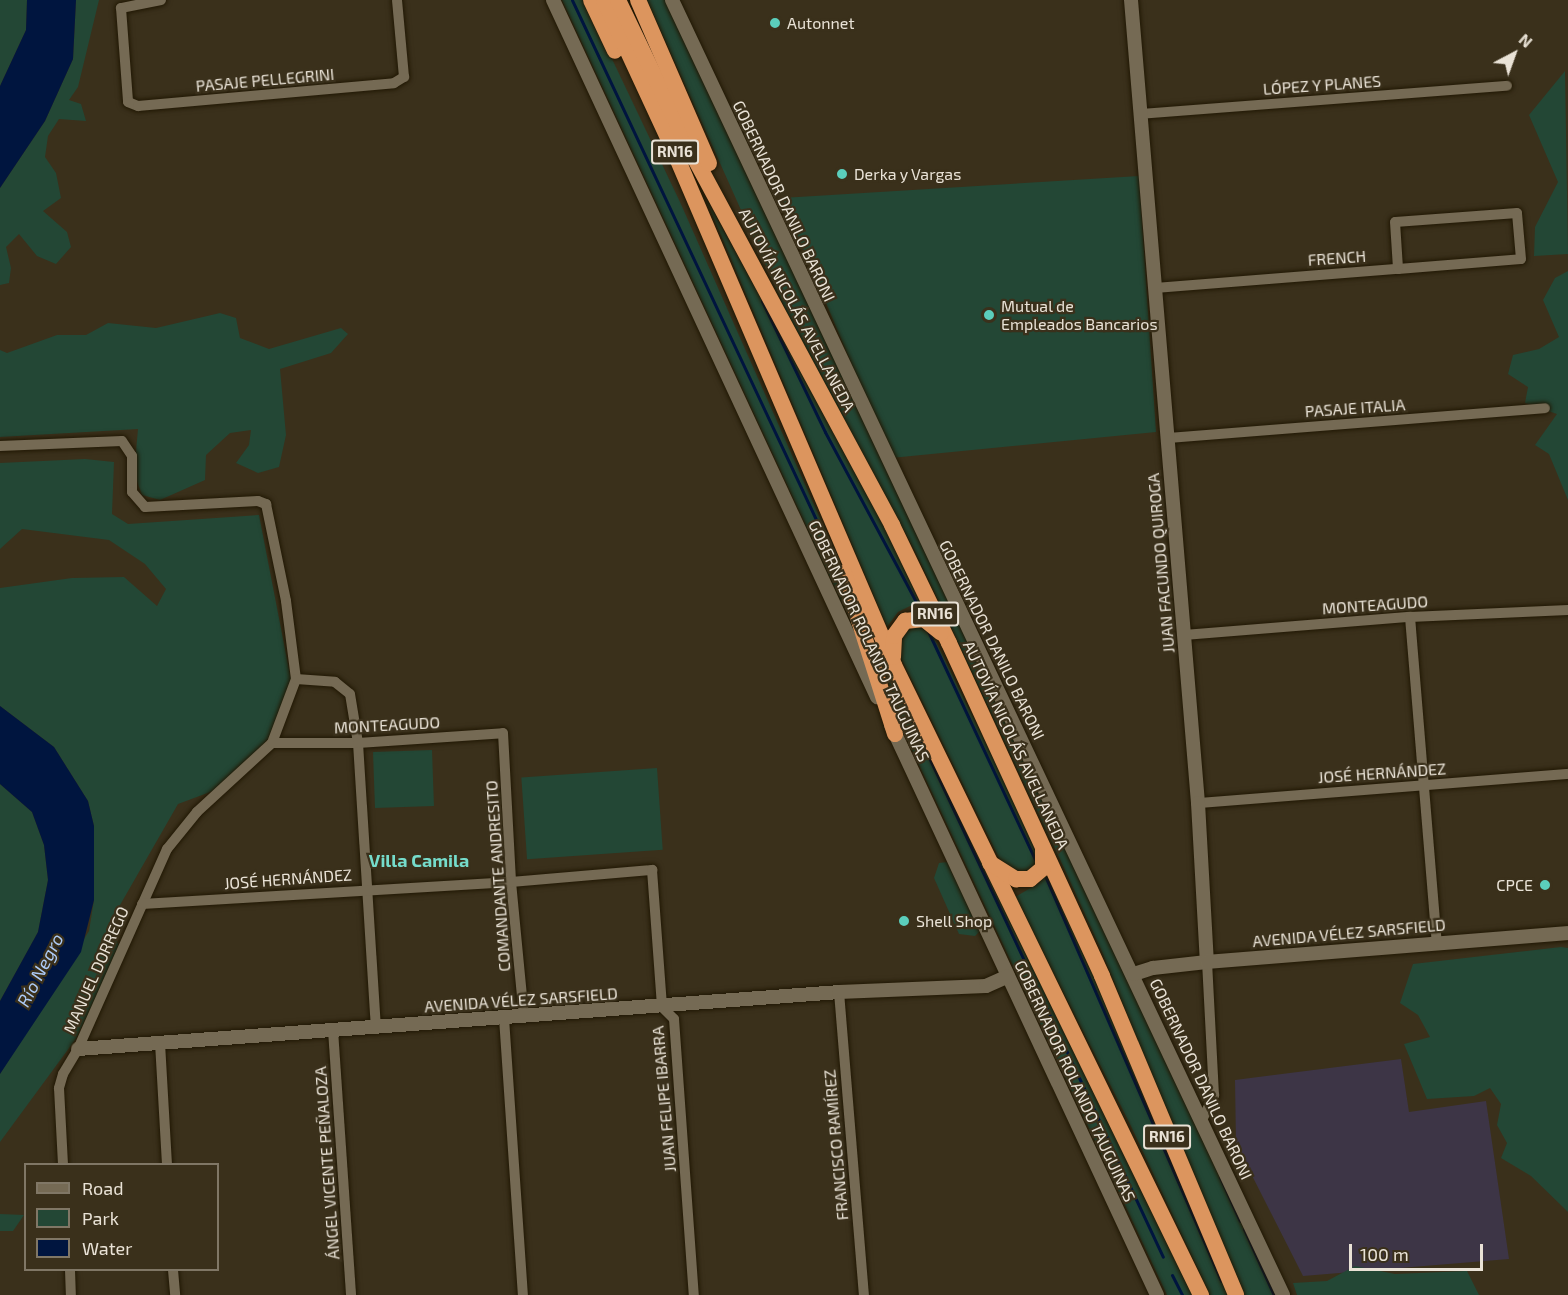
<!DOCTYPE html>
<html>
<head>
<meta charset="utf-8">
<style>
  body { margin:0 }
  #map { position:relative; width:1568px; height:1295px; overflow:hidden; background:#3a301b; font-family:"Exo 2",sans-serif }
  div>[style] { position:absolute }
  .industrial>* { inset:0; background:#3d3546 }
  .green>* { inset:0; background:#234735; transform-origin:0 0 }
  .water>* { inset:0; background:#00153f }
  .stream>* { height:3px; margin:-1.5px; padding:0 1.5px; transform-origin:1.5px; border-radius:1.5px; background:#00153f }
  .roads { filter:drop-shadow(0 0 2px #211804) drop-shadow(0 0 2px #211804) }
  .minor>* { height:10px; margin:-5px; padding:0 5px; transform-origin:5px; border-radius:5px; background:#756a54 }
  .tertiary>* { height:14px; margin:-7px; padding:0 7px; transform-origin:7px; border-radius:7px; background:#756a54 }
  .trunk>* { height:16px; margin:-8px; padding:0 8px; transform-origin:8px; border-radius:8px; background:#dc955e }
  .dots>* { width:16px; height:16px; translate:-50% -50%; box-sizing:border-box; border:3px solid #3a301b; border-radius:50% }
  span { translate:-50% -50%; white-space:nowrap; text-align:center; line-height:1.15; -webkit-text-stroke:4.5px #3a301b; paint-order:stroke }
  .shield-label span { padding:2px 4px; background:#3a301b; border:2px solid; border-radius:4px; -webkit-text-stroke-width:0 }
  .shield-label { font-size:15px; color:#e9e2d6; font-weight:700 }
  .poi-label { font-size:16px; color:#e9e2d6 }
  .left { translate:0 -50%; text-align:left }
  .right { translate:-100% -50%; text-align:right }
  .street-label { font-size:16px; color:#e9e2d6 }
  .neighbourhood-label { font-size:18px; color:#75dccb; font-weight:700 }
  .water-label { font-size:18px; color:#adcbf7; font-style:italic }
  .legend { position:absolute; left:24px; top:1163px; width:195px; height:108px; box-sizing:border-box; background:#3a301b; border:2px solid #807766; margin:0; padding:8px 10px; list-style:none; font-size:18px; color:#e9e2d6 }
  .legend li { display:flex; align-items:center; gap:12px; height:30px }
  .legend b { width:30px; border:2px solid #807766 }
  .north { position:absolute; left:1484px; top:24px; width:60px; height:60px; -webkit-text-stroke:4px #3a301b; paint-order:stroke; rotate:41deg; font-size:16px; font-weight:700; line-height:24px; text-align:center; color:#e9e2d6 }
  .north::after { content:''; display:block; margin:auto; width:21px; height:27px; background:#e9e2d6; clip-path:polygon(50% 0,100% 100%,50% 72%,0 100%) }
  .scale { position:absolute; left:1349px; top:1244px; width:134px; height:27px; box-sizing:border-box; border:3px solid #e9e2d6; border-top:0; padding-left:8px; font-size:18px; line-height:21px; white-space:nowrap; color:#e9e2d6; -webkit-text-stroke:4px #3a301b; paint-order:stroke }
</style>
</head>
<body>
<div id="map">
  <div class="industrial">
    <i style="clip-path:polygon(1401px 1059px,1409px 1112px,1486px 1101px,1509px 1259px,1303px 1276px,1236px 1144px,1235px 1080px)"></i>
  </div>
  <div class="green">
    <i style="clip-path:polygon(0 0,27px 0,26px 30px,0 86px)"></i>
    <i style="clip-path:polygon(76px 0,99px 0,78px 87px,69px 100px,81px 104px,86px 121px,59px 119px,48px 136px,45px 157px,56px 173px,61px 198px,43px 211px,67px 232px,71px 247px,56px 264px,37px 256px,19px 234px,6px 247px,11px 268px,9px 283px,0 285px,0 188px,45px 121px,73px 59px)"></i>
    <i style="clip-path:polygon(562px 0,584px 0,680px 202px,827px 534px,886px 698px)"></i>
    <i style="clip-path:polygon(647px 0,667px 0,1275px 1295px,1244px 1295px,1195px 1187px,1103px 954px,1064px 868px,915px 551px,788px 315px)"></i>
    <i style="clip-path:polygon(1565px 71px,1568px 254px,1534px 256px,1535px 227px,1558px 182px,1529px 115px)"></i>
    <i style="clip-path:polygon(1139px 176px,1156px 432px,891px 458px,782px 198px)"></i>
    <i style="clip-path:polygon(703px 193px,886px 525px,920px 601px,898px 612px,887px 627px)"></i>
    <i style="clip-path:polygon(1568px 271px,1568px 500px,1549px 454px,1535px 445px,1557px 414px,1525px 403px,1528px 387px,1508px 374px,1513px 355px,1539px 349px,1559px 337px,1543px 300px,1555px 278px)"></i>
    <i style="clip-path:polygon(220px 313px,236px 318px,240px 338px,269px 349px,341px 328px,348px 334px,331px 353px,280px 369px,286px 435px,279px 467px,258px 473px,236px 463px,249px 445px,251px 430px,230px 433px,206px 455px,205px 480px,160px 500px,142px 495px,134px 473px,138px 429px,0 437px,0 350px,7px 353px,57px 335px,86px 335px,108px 323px,156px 328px)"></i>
    <i style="clip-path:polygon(85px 459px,114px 462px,112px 514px,128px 524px,259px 515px,291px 680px,268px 739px,221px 788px,178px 804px,108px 926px,121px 949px,75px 1040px,0 1142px,0 1074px,89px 931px,94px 900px,94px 826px,88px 801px,54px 747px,0 706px,0 588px,72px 578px,124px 577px,157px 606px,166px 589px,145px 564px,109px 540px,22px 529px,0 549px,0 463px)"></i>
    <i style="clip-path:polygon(870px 624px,1194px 1295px,1167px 1295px,905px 735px)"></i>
    <i style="clip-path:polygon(920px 625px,931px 632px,1036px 845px,1038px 860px,1027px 875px,1004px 868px,897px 650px,902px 630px)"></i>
    <i style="left:432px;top:750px;width:56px;height:59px;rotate:88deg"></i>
    <i style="left:657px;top:768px;width:82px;height:136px;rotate:86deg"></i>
    <i style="clip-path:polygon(0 784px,32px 812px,44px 845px,48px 880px,38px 932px,0 1001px)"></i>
    <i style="clip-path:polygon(947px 862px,980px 931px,975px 936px,959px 934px,934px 878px,939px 863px)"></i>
    <i style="clip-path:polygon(1046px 869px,1112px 1017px,1175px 1177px,1229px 1295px,1210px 1295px,1129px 1122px,1015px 897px,1039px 883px)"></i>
    <i style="clip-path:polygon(1561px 947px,1568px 948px,1568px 1212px,1531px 1176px,1501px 1158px,1507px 1143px,1497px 1125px,1501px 1104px,1490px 1088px,1474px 1096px,1427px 1099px,1404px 1044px,1430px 1037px,1418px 1015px,1400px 1003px,1413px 964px)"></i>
    <i style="clip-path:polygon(0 1214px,24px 1215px,13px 1231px,0 1231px)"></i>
    <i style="clip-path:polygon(1355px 1266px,1395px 1274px,1467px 1271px,1479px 1295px,1297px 1295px,1293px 1283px,1327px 1281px)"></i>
  </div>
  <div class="water">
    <i style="clip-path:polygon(27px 0,76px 0,73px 59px,45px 121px,0 188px,0 86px,26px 30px)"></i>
    <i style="clip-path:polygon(0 706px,54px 747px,88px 801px,94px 826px,94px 900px,81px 952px,0 1074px,0 1001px,38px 932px,48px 880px,44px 845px,32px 812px,0 784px)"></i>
  </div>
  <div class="stream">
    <i style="left:572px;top:0;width:600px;rotate:64.84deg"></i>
    <i style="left:827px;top:543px;width:16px;rotate:76deg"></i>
    <i style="left:762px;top:301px;width:145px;rotate:64.3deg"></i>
    <i style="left:825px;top:432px;width:191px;rotate:61.8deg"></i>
    <i style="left:928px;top:631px;width:252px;rotate:64.9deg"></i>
    <i style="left:905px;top:706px;width:608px;rotate:64.91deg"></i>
    <i style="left:1046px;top:878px;width:439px;rotate:66.5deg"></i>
    <i style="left:1220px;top:1177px;width:48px;rotate:65.6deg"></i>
    <i style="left:1244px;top:1229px;width:72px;rotate:65.6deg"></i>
    <i style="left:1172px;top:1275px;width:22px;rotate:63deg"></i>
  </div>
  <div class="roads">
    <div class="minor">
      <i style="left:161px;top:0;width:41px;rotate:168.7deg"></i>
      <i style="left:121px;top:8px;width:94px;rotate:85.7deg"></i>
      <i style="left:128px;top:102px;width:11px;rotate:22deg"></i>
      <i style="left:138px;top:106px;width:257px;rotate:-5.1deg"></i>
      <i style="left:394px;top:83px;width:12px;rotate:-31deg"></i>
      <i style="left:404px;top:77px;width:77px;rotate:-95.2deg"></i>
      <i style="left:1140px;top:114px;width:368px;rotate:-4.4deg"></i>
      <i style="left:1155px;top:288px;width:244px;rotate:-4.5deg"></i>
      <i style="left:1398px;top:269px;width:123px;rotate:-4.6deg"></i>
      <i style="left:1521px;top:259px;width:46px;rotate:-95deg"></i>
      <i style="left:1517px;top:213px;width:122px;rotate:175.8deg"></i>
      <i style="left:1395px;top:222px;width:47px;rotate:86.3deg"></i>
      <i style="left:1167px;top:438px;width:379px;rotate:-4.5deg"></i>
      <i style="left:0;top:446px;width:122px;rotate:-2.3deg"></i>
      <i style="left:122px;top:441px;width:18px;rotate:56deg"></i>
      <i style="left:132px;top:456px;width:36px;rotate:90deg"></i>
      <i style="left:132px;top:492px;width:20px;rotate:49deg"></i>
      <i style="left:145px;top:507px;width:113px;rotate:-3deg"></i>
      <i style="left:258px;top:501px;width:9px;rotate:21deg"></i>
      <i style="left:266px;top:504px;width:99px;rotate:78.3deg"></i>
      <i style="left:286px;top:601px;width:79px;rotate:82.7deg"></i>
      <i style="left:296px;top:679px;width:68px;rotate:110.6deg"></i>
      <i style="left:272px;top:743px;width:102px;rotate:137.4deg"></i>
      <i style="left:197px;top:812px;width:48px;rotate:129deg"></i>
      <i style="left:167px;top:849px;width:219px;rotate:114deg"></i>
      <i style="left:78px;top:1049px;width:29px;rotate:121deg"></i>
      <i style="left:63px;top:1074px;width:15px;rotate:106deg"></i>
      <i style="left:59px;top:1088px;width:76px;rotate:87deg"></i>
      <i style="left:1410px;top:617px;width:326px;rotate:85.3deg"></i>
      <i style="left:1184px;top:635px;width:227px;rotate:-4.6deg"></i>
      <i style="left:1410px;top:617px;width:158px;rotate:-2.5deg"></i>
      <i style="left:296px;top:679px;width:39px;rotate:4deg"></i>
      <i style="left:335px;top:682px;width:19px;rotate:39deg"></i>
      <i style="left:350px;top:694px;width:50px;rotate:80.7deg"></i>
      <i style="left:358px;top:743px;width:284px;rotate:86.4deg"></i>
      <i style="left:272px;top:743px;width:86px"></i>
      <i style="left:358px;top:743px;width:145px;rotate:-3.9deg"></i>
      <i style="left:503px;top:733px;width:149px;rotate:86.9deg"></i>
      <i style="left:511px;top:882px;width:135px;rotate:84.5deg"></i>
      <i style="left:1198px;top:803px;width:371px;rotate:-4.5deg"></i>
      <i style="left:142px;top:904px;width:370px;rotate:-3.4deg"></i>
      <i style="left:511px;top:882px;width:142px;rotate:-4.9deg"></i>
      <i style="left:652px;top:870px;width:137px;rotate:85.8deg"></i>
      <i style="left:662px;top:1007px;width:17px;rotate:45deg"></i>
      <i style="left:674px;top:1019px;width:277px;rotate:85.9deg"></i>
      <i style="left:839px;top:992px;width:304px;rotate:85.3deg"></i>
      <i style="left:504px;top:1018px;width:278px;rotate:86.1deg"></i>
      <i style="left:333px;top:1030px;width:266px;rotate:86.1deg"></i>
      <i style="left:160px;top:1043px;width:121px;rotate:86.7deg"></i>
      <i style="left:1202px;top:1120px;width:28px;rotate:-64deg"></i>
      <i style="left:1214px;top:1095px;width:133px;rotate:-93deg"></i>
      <i style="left:70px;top:1270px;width:25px;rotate:88deg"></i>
      <i style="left:173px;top:1270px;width:25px;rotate:85deg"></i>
    </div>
    <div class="tertiary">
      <i style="left:553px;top:0;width:769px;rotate:65.07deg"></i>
      <i style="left:672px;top:0;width:1432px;rotate:64.74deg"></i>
      <i style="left:1131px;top:0;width:806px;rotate:85.23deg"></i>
      <i style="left:1198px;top:803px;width:159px;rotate:86.8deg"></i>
      <i style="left:891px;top:725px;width:629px;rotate:64.98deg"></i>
      <i style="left:1134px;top:974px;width:20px;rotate:-18deg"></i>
      <i style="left:1153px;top:968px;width:54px;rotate:-6.3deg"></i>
      <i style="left:1207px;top:962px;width:362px;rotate:-4.6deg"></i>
      <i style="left:78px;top:1049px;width:763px;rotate:-4.28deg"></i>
      <i style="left:839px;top:992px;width:147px;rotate:-2.3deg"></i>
      <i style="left:986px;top:986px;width:24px;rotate:-24deg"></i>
    </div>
    <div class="trunk">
      <i style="left:591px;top:0;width:56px;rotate:64.8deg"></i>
      <i style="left:604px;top:0;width:166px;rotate:65.1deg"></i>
      <i style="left:674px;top:151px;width:559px;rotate:66.83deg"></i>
      <i style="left:894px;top:665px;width:701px;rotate:64.02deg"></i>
      <i style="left:618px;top:0;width:160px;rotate:64.4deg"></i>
      <i style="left:687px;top:144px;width:433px;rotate:61.7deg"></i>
      <i style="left:892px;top:525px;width:131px;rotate:64.2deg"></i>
      <i style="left:949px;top:643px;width:366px;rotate:65.3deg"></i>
      <i style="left:1102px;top:976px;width:346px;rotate:67.2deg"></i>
      <i style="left:638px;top:0;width:178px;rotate:66.5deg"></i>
      <i style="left:844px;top:573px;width:169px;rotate:72.4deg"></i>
      <i style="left:893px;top:657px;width:21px;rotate:-87deg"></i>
      <i style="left:894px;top:636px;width:19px;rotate:-54deg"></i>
      <i style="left:905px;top:621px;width:19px;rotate:-6deg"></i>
      <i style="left:924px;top:619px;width:22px;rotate:39deg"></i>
      <i style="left:990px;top:863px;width:31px;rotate:32deg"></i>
      <i style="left:1016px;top:879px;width:14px"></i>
      <i style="left:1030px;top:879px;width:17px;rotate:-40deg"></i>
      <i style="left:1043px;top:868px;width:19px;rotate:-90deg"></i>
    </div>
  </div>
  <div class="dots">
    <i style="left:775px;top:23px;background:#5bcebc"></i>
    <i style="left:842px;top:174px;background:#5bcebc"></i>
    <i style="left:989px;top:315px;background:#5bcebc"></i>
    <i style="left:1545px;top:885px;background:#5bcebc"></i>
    <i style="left:904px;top:921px;background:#5bcebc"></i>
  </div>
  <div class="shield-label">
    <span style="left:675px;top:152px">RN16</span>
    <span style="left:935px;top:614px">RN16</span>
    <span style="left:1167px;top:1137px">RN16</span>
  </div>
  <div class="poi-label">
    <span class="left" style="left:787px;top:23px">Autonnet</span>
    <span class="left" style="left:854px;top:174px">Derka y Vargas</span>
    <span class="left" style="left:1001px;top:315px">Mutual de<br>Empleados Bancarios</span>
    <span class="right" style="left:1533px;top:885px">CPCE</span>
    <span class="left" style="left:916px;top:921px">Shell Shop</span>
  </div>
  <div class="street-label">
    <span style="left:265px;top:80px;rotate:-5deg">PASAJE PELLEGRINI</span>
    <span style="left:1322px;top:85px;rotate:-4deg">LÓPEZ Y PLANES</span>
    <span style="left:784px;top:201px;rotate:65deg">GOBERNADOR DANILO BARONI</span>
    <span style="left:1337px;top:258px;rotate:-4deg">FRENCH</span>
    <span style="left:797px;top:310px;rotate:62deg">AUTOVÍA NICOLÁS AVELLANEDA</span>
    <span style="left:1355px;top:408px;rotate:-4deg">PASAJE ITALIA</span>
    <span style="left:1161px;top:563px;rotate:-95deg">JUAN FACUNDO QUIROGA</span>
    <span style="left:1375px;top:605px;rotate:-4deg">MONTEAGUDO</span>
    <span style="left:992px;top:640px;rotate:64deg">GOBERNADOR DANILO BARONI</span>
    <span style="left:869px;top:641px;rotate:65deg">GOBERNADOR ROLANDO TAUGUINAS</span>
    <span style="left:387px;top:725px;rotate:-3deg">MONTEAGUDO</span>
    <span style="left:1016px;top:745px;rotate:65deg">AUTOVÍA NICOLÁS AVELLANEDA</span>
    <span style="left:1382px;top:773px;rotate:-4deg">JOSÉ HERNÁNDEZ</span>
    <span style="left:498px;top:876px;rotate:-94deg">COMANDANTE ANDRESITO</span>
    <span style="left:288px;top:879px;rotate:-4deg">JOSÉ HERNÁNDEZ</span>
    <span style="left:1349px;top:933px;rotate:-5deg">AVENIDA VÉLEZ SARSFIELD</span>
    <span style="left:96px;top:970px;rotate:-66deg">MANUEL DORREGO</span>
    <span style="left:521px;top:1000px;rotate:-4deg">AVENIDA VÉLEZ SARSFIELD</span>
    <span style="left:1201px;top:1079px;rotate:65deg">GOBERNADOR DANILO BARONI</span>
    <span style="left:1075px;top:1081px;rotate:65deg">GOBERNADOR ROLANDO TAUGUINAS</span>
    <span style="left:664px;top:1099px;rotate:-95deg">JUAN FELIPE IBARRA</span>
    <span style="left:836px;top:1145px;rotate:-95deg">FRANCISCO RAMÍREZ</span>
    <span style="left:327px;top:1163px;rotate:-94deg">ÁNGEL VICENTE PEÑALOZA</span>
  </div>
  <div class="neighbourhood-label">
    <span style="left:419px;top:860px">Villa Camila</span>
  </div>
  <div class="water-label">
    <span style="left:40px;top:970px;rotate:-63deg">Río Negro</span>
  </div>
  <ul class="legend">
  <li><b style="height:8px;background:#756a54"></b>Road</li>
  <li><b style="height:16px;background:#234735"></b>Park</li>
  <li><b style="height:16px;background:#00153f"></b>Water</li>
  </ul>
  <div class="north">N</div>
  <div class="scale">100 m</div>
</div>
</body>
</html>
